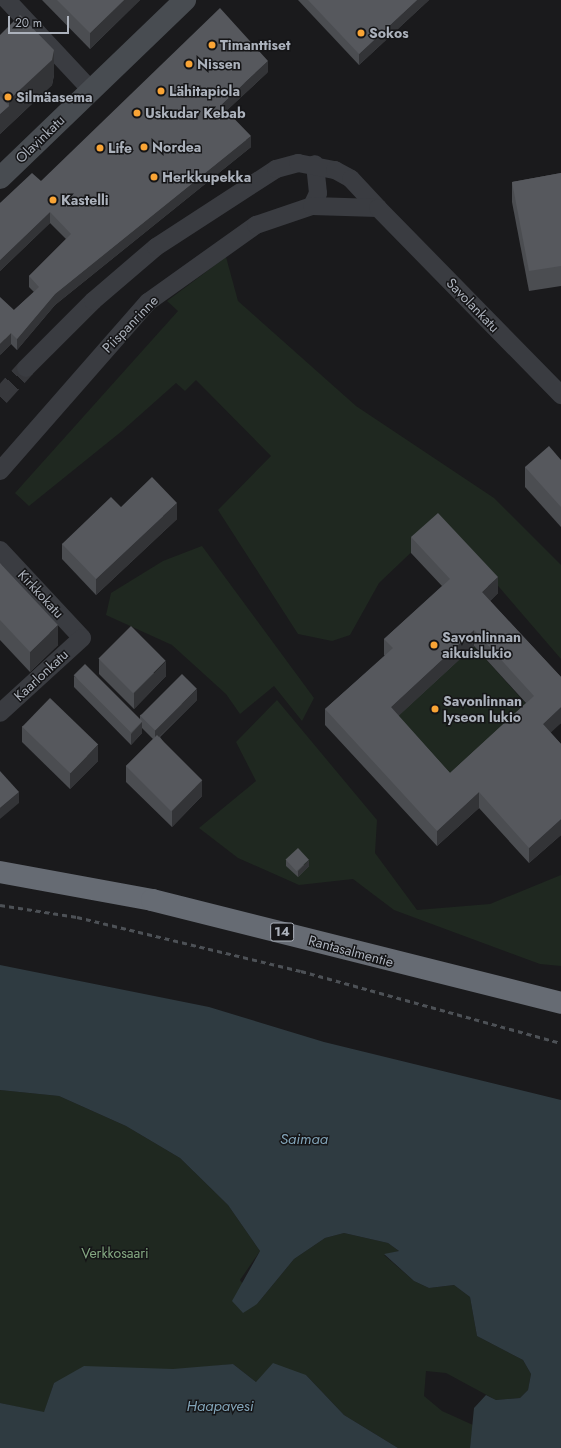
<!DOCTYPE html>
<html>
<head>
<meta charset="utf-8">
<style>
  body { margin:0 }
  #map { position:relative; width:561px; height:1448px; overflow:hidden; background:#1a1a1c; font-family:Jost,sans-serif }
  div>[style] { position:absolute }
  .green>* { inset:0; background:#1f2820; transform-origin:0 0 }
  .water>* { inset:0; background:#2f3b41 }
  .street-tunnel>* { height:18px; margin-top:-9px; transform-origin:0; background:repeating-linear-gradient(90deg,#37383c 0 18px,transparent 0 27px) }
  .street>* { height:18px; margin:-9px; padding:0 9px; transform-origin:9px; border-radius:9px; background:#3a3c41 }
  .secondary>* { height:22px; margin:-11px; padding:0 11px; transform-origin:11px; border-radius:11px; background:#484c51 }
  .highway>* { height:22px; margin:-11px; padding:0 11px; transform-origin:11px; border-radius:11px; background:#666b73 }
  .rail>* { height:3px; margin-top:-1.5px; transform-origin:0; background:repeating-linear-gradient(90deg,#4d5156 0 5px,transparent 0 9px) }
  .wall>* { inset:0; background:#4b4d51 }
  .shaded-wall>* { inset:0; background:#333437 }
  .building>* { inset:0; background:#56585d; transform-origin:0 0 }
  .dots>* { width:11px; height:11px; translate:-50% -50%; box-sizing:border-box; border:2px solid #151517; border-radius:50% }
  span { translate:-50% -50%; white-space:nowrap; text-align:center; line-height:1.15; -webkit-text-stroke:3px #151517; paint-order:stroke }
  .shield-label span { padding:1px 3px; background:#151517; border:1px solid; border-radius:3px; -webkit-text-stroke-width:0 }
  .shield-label { font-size:13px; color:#acb2bc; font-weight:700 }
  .poi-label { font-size:14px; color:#acb2bc; font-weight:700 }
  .left { translate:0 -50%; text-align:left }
  .street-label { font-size:14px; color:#acb2bc }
  .park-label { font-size:14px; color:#84a882 }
  .water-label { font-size:15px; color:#82a4b8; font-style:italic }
  .scale { position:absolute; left:8px; top:16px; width:61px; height:18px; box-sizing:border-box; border:2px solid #acb2bc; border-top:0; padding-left:5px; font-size:12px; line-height:14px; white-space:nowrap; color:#acb2bc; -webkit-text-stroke:3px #151517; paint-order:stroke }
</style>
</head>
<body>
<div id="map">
  <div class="green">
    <i style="clip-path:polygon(226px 257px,238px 301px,356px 406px,494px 498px,561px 565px,561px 659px,443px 522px,379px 583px,350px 635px,332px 641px,298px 634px,218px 510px,271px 456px,196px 380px,185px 391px,176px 383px,122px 431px,29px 506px,15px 493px,178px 311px,167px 301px)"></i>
    <i style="clip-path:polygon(202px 546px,314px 698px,302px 721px,274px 686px,240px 714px,226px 694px,172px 645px,106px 615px,111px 593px,163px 561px)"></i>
    <i style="left:474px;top:646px;width:89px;height:113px;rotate:48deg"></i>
    <i style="clip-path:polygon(277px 700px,377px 820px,375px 853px,417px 910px,490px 904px,561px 875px,561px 966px,540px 964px,394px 910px,353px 879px,299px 885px,238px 858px,199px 828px,256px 781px,236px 742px)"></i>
    <i style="clip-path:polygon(0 1090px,59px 1096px,126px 1126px,180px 1158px,228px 1205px,260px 1251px,240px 1280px,257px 1304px,294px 1259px,325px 1238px,344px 1233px,388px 1243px,399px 1251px,384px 1255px,414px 1281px,429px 1288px,454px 1285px,470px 1297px,477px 1336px,523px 1360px,531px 1374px,528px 1390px,520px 1398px,496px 1400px,446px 1373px,426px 1371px,424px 1396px,442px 1411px,473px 1425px,470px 1448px,398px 1448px,344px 1415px,306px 1375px,256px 1382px,233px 1364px,54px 1383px,44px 1413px,0 1403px)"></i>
  </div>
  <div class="water">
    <i style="clip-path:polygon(0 965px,209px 1007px,324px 1042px,561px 1100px,561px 1448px,470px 1448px,474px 1408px,486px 1395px,496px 1400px,520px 1398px,528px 1390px,531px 1374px,523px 1360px,477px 1336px,470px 1297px,454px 1285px,429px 1288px,414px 1281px,384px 1254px,399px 1251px,388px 1243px,344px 1233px,325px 1238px,294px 1259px,257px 1304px,243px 1313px,232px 1301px,260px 1251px,228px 1205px,180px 1158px,126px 1126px,59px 1096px,0 1090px)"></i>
    <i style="clip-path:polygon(273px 1363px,306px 1375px,344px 1415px,398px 1448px,0 1448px,0 1403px,44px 1412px,54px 1383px,84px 1366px,173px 1369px,233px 1364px,256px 1382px)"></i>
  </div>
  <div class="street-tunnel">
    <i style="left:0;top:397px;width:39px;rotate:-48deg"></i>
  </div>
  <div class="street">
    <i style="left:7px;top:0;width:123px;rotate:47deg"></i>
    <i style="left:312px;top:206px;width:14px;rotate:-65deg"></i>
    <i style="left:318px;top:193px;width:29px;rotate:-96deg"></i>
    <i style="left:26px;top:368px;width:95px;rotate:-45deg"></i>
    <i style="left:93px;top:301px;width:83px;rotate:-40.6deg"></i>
    <i style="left:156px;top:247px;width:143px;rotate:-33deg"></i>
    <i style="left:276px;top:169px;width:23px;rotate:-15deg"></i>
    <i style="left:298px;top:163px;width:38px;rotate:11deg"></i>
    <i style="left:335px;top:170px;width:18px;rotate:29deg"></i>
    <i style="left:351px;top:179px;width:40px;rotate:47deg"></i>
    <i style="left:0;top:471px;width:225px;rotate:-48.8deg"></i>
    <i style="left:148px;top:302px;width:133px;rotate:-35.5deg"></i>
    <i style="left:256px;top:225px;width:59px;rotate:-18.7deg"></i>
    <i style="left:312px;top:206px;width:66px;rotate:1.7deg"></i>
    <i style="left:378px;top:208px;width:262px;rotate:45.6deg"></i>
    <i style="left:0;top:550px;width:120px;rotate:47deg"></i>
    <i style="left:82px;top:638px;width:111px;rotate:137.6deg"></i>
  </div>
  <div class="secondary">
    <i style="left:0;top:178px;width:257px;rotate:-43.9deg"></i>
  </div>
  <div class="highway">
    <i style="left:0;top:872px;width:155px;rotate:10.4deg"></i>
    <i style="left:152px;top:900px;width:422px;rotate:14.1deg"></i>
  </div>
  <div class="rail">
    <i style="left:0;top:905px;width:78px;rotate:8.9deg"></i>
    <i style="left:77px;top:917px;width:230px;rotate:13.6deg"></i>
    <i style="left:301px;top:971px;width:270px;rotate:15.5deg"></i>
  </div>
  <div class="wall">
    <i style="clip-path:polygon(42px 0,140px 0,90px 49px)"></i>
    <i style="clip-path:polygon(298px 0,429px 0,359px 65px)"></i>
    <i style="clip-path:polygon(0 35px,54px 75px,52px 85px,0 134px)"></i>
    <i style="clip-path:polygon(268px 72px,226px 111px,251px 147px,55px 305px,17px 350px,11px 344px,0 355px,14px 310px,34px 292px,29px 287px,29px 276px,66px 239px,50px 223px,0 271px,0 203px,41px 181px)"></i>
    <i style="clip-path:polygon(561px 173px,561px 286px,529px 291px,512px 202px,512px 182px)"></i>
    <i style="clip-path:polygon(561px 460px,561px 527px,525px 487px,525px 467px)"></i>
    <i style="clip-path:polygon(121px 507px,177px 519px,96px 595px,62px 559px,62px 544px)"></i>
    <i style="clip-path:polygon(evenodd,411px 537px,498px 593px,490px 601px,561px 677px,561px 723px,550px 732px,561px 744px,561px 835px,529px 863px,479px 808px,437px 846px,325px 725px,325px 709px,385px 656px,384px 655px,384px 639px,442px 586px,411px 553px,411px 537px,474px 646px,526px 703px,450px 773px,398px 716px,474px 646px)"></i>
    <i style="clip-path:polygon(0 563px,58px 645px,30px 672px,0 640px)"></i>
    <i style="clip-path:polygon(99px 659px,166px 676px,134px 709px,99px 674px)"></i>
    <i style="clip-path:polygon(74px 676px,140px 721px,140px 715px,197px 700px,160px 737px,202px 796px,172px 827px,126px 782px,126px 766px,153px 739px,142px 728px,142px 733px,131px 745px,74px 687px)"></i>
    <i style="clip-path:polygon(22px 726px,98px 761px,70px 789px,22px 742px)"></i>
    <i style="clip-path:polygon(286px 860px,309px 866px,298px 877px,286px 866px)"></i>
  </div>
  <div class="shaded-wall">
    <i style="clip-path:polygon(124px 0,140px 0,90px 49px,90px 33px)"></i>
    <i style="clip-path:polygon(417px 0,429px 0,359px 65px,359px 54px)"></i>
    <i style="clip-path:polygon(54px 50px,54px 75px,52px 85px,0 134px,0 114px,9px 106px,9px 100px)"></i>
    <i style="clip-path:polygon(268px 61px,268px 72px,221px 116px,221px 105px)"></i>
    <i style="clip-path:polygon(251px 136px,251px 147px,55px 305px,17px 350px,17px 339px,55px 294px)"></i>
    <i style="clip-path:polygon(50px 212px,50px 223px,0 271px,0 260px)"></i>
    <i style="clip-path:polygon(11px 333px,11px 344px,0 355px,0 344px)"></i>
    <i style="clip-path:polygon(177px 503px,177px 519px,96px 595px,96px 579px)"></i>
    <i style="clip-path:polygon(498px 577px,498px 593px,482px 608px,482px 592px)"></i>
    <i style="clip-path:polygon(58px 625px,58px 645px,30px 672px,30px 652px)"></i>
    <i style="clip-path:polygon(474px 630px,474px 646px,391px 723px,391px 707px)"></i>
    <i style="clip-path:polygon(166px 661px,166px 676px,134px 709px,134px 693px)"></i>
    <i style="clip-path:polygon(197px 689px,197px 700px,155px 741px,155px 730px)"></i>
    <i style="clip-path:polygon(561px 707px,561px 723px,543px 740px,543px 724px)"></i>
    <i style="clip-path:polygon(142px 722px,142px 733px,131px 745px,131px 734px)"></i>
    <i style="clip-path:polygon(98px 745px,98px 761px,70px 789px,70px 773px)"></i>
    <i style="clip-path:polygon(202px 780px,202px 796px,172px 827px,172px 811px)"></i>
    <i style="clip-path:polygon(19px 792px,19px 803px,0 819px,0 808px)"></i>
    <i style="clip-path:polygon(479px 792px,479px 808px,437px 846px,437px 831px)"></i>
    <i style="clip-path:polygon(561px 819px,561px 835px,529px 863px,529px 848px)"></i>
    <i style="clip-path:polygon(309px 860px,309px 866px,298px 877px,298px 871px)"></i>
  </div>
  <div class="building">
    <i style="clip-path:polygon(57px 0,124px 0,90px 33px)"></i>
    <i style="clip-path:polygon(308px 0,417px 0,359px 54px)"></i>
    <i style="clip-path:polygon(220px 8px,268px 61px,221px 105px,251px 136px,55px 294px,17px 339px,11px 333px,0 344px,0 297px,14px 310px,39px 287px,29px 276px,71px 234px,50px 212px,0 260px,0 203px,32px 173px,41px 181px)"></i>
    <i style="clip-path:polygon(20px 15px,54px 50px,52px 60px,9px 100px,0 90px,0 35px)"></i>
    <i style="clip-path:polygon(0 96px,9px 106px,0 114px)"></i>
    <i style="clip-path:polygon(561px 173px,561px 266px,529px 271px,512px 182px)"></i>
    <i style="clip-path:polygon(549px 446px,561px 460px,561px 507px,525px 467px)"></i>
    <i style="clip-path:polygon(152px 477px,177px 503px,96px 579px,62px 544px,111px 497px,121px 507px)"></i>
    <i style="clip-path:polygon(evenodd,438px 513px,498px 577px,482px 592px,561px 677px,561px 707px,543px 724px,561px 744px,561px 819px,529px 848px,479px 792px,437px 831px,325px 709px,393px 648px,384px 639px,450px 579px,411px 537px,438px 513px,474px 630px,534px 696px,450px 773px,391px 707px,474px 630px)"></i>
    <i style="clip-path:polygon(0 563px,58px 625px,30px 652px,0 620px)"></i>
    <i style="left:131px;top:626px;width:49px;height:46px;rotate:45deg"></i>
    <i style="left:85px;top:664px;width:81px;height:16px;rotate:45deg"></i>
    <i style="left:182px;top:674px;width:21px;height:59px;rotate:45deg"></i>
    <i style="left:50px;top:698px;width:67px;height:40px;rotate:44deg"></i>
    <i style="left:157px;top:735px;width:64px;height:44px;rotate:45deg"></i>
    <i style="clip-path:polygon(0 771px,19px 792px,0 808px)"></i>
    <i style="left:298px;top:848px;width:16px;height:17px;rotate:47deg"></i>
  </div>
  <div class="dots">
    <i style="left:361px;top:33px;background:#f9a435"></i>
    <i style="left:212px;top:45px;background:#f9a435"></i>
    <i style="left:189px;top:64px;background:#f9a435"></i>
    <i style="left:161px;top:91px;background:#f9a435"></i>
    <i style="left:8px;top:97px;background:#f9a435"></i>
    <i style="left:137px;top:113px;background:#f9a435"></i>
    <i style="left:144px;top:147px;background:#f9a435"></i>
    <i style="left:100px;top:148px;background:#f9a435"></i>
    <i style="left:154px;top:177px;background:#f9a435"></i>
    <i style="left:53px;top:200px;background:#f9a435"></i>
    <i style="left:434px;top:645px;background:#f9a435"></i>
    <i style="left:435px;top:709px;background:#f9a435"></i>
  </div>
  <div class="shield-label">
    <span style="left:282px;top:932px">14</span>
  </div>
  <div class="poi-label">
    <span class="left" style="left:369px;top:33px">Sokos</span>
    <span class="left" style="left:220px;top:45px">Timanttiset</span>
    <span class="left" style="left:197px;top:64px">Nissen</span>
    <span class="left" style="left:169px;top:91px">Lähitapiola</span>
    <span class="left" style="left:16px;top:97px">Silmäasema</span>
    <span class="left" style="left:145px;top:113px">Uskudar Kebab</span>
    <span class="left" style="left:152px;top:147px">Nordea</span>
    <span class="left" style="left:108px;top:148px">Life</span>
    <span class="left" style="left:162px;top:177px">Herkkupekka</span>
    <span class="left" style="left:61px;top:200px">Kastelli</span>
    <span class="left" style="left:442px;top:645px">Savonlinnan<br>aikuislukio</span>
    <span class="left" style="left:443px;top:709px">Savonlinnan<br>lyseon lukio</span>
  </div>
  <div class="street-label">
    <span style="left:40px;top:139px;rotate:-44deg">Olavinkatu</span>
    <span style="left:473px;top:305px;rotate:46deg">Savolankatu</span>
    <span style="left:130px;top:324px;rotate:-46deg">Piispanrinne</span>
    <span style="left:41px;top:594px;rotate:47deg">Kirkkokatu</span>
    <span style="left:41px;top:675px;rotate:-43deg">Kaarlonkatu</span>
    <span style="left:351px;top:951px;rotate:15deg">Rantasalmentie</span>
  </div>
  <div class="park-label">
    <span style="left:115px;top:1253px">Verkkosaari</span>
  </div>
  <div class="water-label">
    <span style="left:304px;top:1140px">Saimaa</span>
    <span style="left:220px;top:1407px">Haapavesi</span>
  </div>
  <div class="scale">20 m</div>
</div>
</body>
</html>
